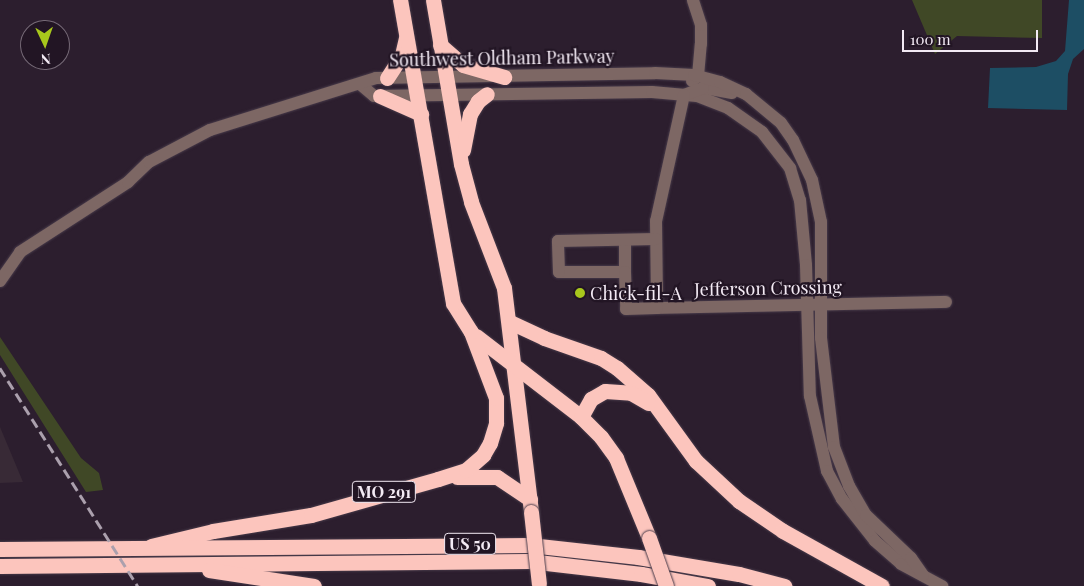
<!DOCTYPE html>
<html>
<head>
<meta charset="utf-8">
<style>
  body { margin:0 }
  #map { position:relative; width:1084px; height:586px; overflow:hidden; background:#2c1e2e; font-family:"Playfair Display",serif }
  div>[style] { position:absolute }
  .industrial>* { inset:0; background:#382a36 }
  .green>* { inset:0; background:#404826 }
  .water>* { inset:0; background:#1d4e64 }
  .roads { filter:drop-shadow(0 0 1px #483b4a) drop-shadow(0 0 1px #483b4a) }
  .minor>* { height:12px; margin:-6px; padding:0 6px; transform-origin:6px; border-radius:6px; background:#7d6764 }
  .highway>* { height:15px; margin:-7.5px; padding:0 7.5px; transform-origin:7.5px; border-radius:7.5px; background:#fcc5bd }
  .rail>* { height:2.5px; margin-top:-1.25px; transform-origin:0; background:repeating-linear-gradient(90deg,#aba0ad 0 10px,transparent 0 15px) }
  .bridges { filter:drop-shadow(0 0 1px #483b4a) drop-shadow(0 0 1px #483b4a) }
  .highway-bridge>* { height:15px; margin:-7.5px; padding:0 7.5px; transform-origin:7.5px; border-radius:7.5px; background:#fcc5bd }
  .dots>* { width:14px; height:14px; translate:-50% -50%; box-sizing:border-box; border:2px solid #221524; border-radius:50% }
  span { translate:-50% -50%; white-space:nowrap; text-align:center; line-height:1.15; -webkit-text-stroke:4.5px #221524; paint-order:stroke }
  .shield-label span { padding:1px 4px; background:#221524; border:1px solid; border-radius:4px; -webkit-text-stroke-width:0 }
  .shield-label { font-size:16px; color:#f3eaf4; font-weight:700 }
  .street-label { font-size:18px; color:#f3eaf4 }
  .poi-label { font-size:18px; color:#f3eaf4 }
  .left { translate:0 -50%; text-align:left }
  .north { position:absolute; left:20px; top:20px; width:50px; height:50px; box-sizing:border-box; background:#221524; border:1px solid #766a77; border-radius:50%; rotate:177deg; font-size:14px; font-weight:700; line-height:20px; text-align:center; color:#f3eaf4 }
  .north::after { content:''; display:block; margin:auto; width:18px; height:22px; background:#a8c71c; clip-path:polygon(50% 0,100% 100%,50% 72%,0 100%) }
  .scale { position:absolute; left:902px; top:30px; width:136px; height:22px; box-sizing:border-box; border:2px solid #f3eaf4; border-top:0; padding-left:6px; font-size:15px; line-height:18px; white-space:nowrap; color:#f3eaf4; -webkit-text-stroke:4px #221524; paint-order:stroke }
</style>
</head>
<body>
<div id="map">
  <div class="industrial">
    <i style="clip-path:polygon(0 427px,23px 482px,0 483px)"></i>
  </div>
  <div class="green">
    <i style="clip-path:polygon(912px 0,1042px 0,1042px 38px,957px 36px,935px 54px)"></i>
    <i style="clip-path:polygon(0 337px,81px 458px,99px 473px,103px 490px,86px 492px,0 355px)"></i>
  </div>
  <div class="water">
    <i style="clip-path:polygon(1069px 0,1084px 0,1084px 49px,1073px 59px,1068px 74px,1067px 110px,988px 108px,990px 68px,1036px 67px,1056px 61px,1065px 51px)"></i>
  </div>
  <div class="roads">
    <div class="minor">
      <i style="left:692px;top:81px;width:8px;rotate:-40deg"></i>
      <i style="left:698px;top:76px;width:32px;rotate:-85deg"></i>
      <i style="left:701px;top:44px;width:19px;rotate:-90deg"></i>
      <i style="left:701px;top:25px;width:26px;rotate:-108deg"></i>
      <i style="left:361px;top:85px;width:17px;rotate:40deg"></i>
      <i style="left:374px;top:96px;width:278px;rotate:-0.8deg"></i>
      <i style="left:652px;top:92px;width:45px;rotate:5.1deg"></i>
      <i style="left:697px;top:96px;width:33px;rotate:21deg"></i>
      <i style="left:728px;top:108px;width:42px;rotate:35.2deg"></i>
      <i style="left:762px;top:132px;width:46px;rotate:52.1deg"></i>
      <i style="left:790px;top:168px;width:34px;rotate:73deg"></i>
      <i style="left:800px;top:200px;width:65px;rotate:84.7deg"></i>
      <i style="left:806px;top:265px;width:131px;rotate:88.3deg"></i>
      <i style="left:810px;top:396px;width:77px;rotate:77.2deg"></i>
      <i style="left:827px;top:471px;width:32px;rotate:62deg"></i>
      <i style="left:842px;top:499px;width:53px;rotate:51.8deg"></i>
      <i style="left:875px;top:541px;width:35px;rotate:41deg"></i>
      <i style="left:901px;top:564px;width:47px;rotate:28.2deg"></i>
      <i style="left:732px;top:93px;width:29px;rotate:-170deg"></i>
      <i style="left:703px;top:88px;width:20px;rotate:160deg"></i>
      <i style="left:684px;top:95px;width:129px;rotate:102.5deg"></i>
      <i style="left:656px;top:221px;width:87px;rotate:89.3deg"></i>
      <i style="left:657px;top:308px;width:289px;rotate:-1.2deg"></i>
      <i style="left:625px;top:240px;width:32px;rotate:90deg"></i>
      <i style="left:625px;top:272px;width:66px;rotate:180deg"></i>
      <i style="left:559px;top:272px;width:31px;rotate:-92deg"></i>
      <i style="left:558px;top:241px;width:98px;rotate:-1.2deg"></i>
      <i style="left:625px;top:272px;width:37px;rotate:88deg"></i>
      <i style="left:626px;top:309px;width:31px;rotate:-2deg"></i>
      <i style="left:0;top:281px;width:35px;rotate:-55deg"></i>
      <i style="left:20px;top:252px;width:129px;rotate:-32.9deg"></i>
      <i style="left:128px;top:182px;width:29px;rotate:-44deg"></i>
      <i style="left:149px;top:162px;width:69px;rotate:-27.7deg"></i>
      <i style="left:210px;top:130px;width:174px;rotate:-17.4deg"></i>
      <i style="left:376px;top:78px;width:279px;rotate:-1deg"></i>
      <i style="left:655px;top:73px;width:39px;rotate:3deg"></i>
      <i style="left:694px;top:75px;width:27px;rotate:15deg"></i>
      <i style="left:720px;top:82px;width:29px;rotate:25deg"></i>
      <i style="left:746px;top:94px;width:45px;rotate:39.6deg"></i>
      <i style="left:781px;top:123px;width:21px;rotate:55deg"></i>
      <i style="left:793px;top:140px;width:44px;rotate:64.6deg"></i>
      <i style="left:812px;top:180px;width:43px;rotate:77.9deg"></i>
      <i style="left:821px;top:222px;width:116px;rotate:90deg"></i>
      <i style="left:821px;top:338px;width:110px;rotate:83.2deg"></i>
      <i style="left:834px;top:447px;width:42px;rotate:69deg"></i>
      <i style="left:849px;top:486px;width:34px;rotate:60deg"></i>
      <i style="left:866px;top:515px;width:62px;rotate:43.7deg"></i>
      <i style="left:911px;top:558px;width:21px;rotate:55deg"></i>
    </div>
    <div class="highway">
      <i style="left:433px;top:0;width:166px;rotate:80.3deg"></i>
      <i style="left:461px;top:164px;width:39px;rotate:75deg"></i>
      <i style="left:471px;top:202px;width:92px;rotate:69deg"></i>
      <i style="left:504px;top:288px;width:226px;rotate:83.1deg"></i>
      <i style="left:440px;top:45px;width:30px;rotate:41deg"></i>
      <i style="left:463px;top:65px;width:43px;rotate:16.3deg"></i>
      <i style="left:387px;top:78px;width:27px;rotate:-57deg"></i>
      <i style="left:402px;top:55px;width:17px;rotate:-77deg"></i>
      <i style="left:380px;top:96px;width:45px;rotate:23.7deg"></i>
      <i style="left:463px;top:150px;width:37px;rotate:-79deg"></i>
      <i style="left:470px;top:114px;width:15px;rotate:-58deg"></i>
      <i style="left:478px;top:101px;width:11px;rotate:-38deg"></i>
      <i style="left:510px;top:322px;width:38px;rotate:25deg"></i>
      <i style="left:544px;top:338px;width:60px;rotate:19.3deg"></i>
      <i style="left:601px;top:358px;width:19px;rotate:32deg"></i>
      <i style="left:617px;top:368px;width:41px;rotate:41.1deg"></i>
      <i style="left:648px;top:395px;width:82px;rotate:54deg"></i>
      <i style="left:696px;top:461px;width:59px;rotate:42.9deg"></i>
      <i style="left:739px;top:501px;width:53px;rotate:34.3deg"></i>
      <i style="left:783px;top:531px;width:113px;rotate:29.1deg"></i>
      <i style="left:476px;top:336px;width:133px;rotate:37.6deg"></i>
      <i style="left:581px;top:417px;width:28px;rotate:45deg"></i>
      <i style="left:601px;top:437px;width:26px;rotate:54deg"></i>
      <i style="left:616px;top:458px;width:87px;rotate:67.6deg"></i>
      <i style="left:581px;top:417px;width:21px;rotate:-61deg"></i>
      <i style="left:591px;top:399px;width:16px;rotate:-30deg"></i>
      <i style="left:605px;top:391px;width:26px;rotate:4deg"></i>
      <i style="left:631px;top:393px;width:20px;rotate:30deg"></i>
      <i style="left:457px;top:477px;width:40px"></i>
      <i style="left:497px;top:477px;width:40px;rotate:34deg"></i>
      <i style="left:151px;top:546px;width:64px;rotate:-13.6deg"></i>
      <i style="left:213px;top:531px;width:99px;rotate:-9.3deg"></i>
      <i style="left:311px;top:515px;width:132px;rotate:-15.8deg"></i>
      <i style="left:438px;top:479px;width:29px;rotate:-18deg"></i>
      <i style="left:466px;top:470px;width:23px;rotate:-41deg"></i>
      <i style="left:483px;top:455px;width:14px;rotate:-60deg"></i>
      <i style="left:490px;top:443px;width:21px;rotate:-73deg"></i>
      <i style="left:496px;top:423px;width:25px;rotate:-90deg"></i>
      <i style="left:496px;top:398px;width:71px;rotate:-110.7deg"></i>
      <i style="left:471px;top:332px;width:34px;rotate:-122deg"></i>
      <i style="left:453px;top:303px;width:308px;rotate:-99.9deg"></i>
      <i style="left:0;top:549px;width:530px;rotate:-0.43deg"></i>
      <i style="left:530px;top:545px;width:109px;rotate:6.3deg"></i>
      <i style="left:638px;top:557px;width:102px;rotate:9.6deg"></i>
      <i style="left:739px;top:574px;width:47px;rotate:14.9deg"></i>
      <i style="left:0;top:566px;width:529px;rotate:-0.54deg"></i>
      <i style="left:529px;top:561px;width:113px;rotate:6.6deg"></i>
      <i style="left:641px;top:574px;width:68px;rotate:10.2deg"></i>
      <i style="left:209px;top:570px;width:106px;rotate:8.7deg"></i>
    </div>
  </div>
  <div class="rail">
    <i style="left:0;top:368px;width:258px;rotate:57.7deg"></i>
  </div>
  <div class="bridges">
    <div class="highway-bridge">
      <i style="left:531px;top:512px;width:72px;rotate:83.7deg"></i>
      <i style="left:649px;top:538px;width:51px;rotate:70.5deg"></i>
    </div>
  </div>
  <div class="dots">
    <i style="left:580px;top:293px;background:#a8c71c"></i>
  </div>
  <div class="shield-label">
    <span style="left:384px;top:492px">MO 291</span>
    <span style="left:470px;top:544px">US 50</span>
  </div>
  <div class="street-label">
    <span style="left:502px;top:58px;rotate:-1deg">Southwest Oldham Parkway</span>
    <span style="left:768px;top:288px;rotate:-1deg">Jefferson Crossing</span>
  </div>
  <div class="poi-label">
    <span class="left" style="left:590px;top:293px">Chick-fil-A</span>
  </div>
  <div class="north">N</div>
  <div class="scale">100 m</div>
</div>
</body>
</html>
